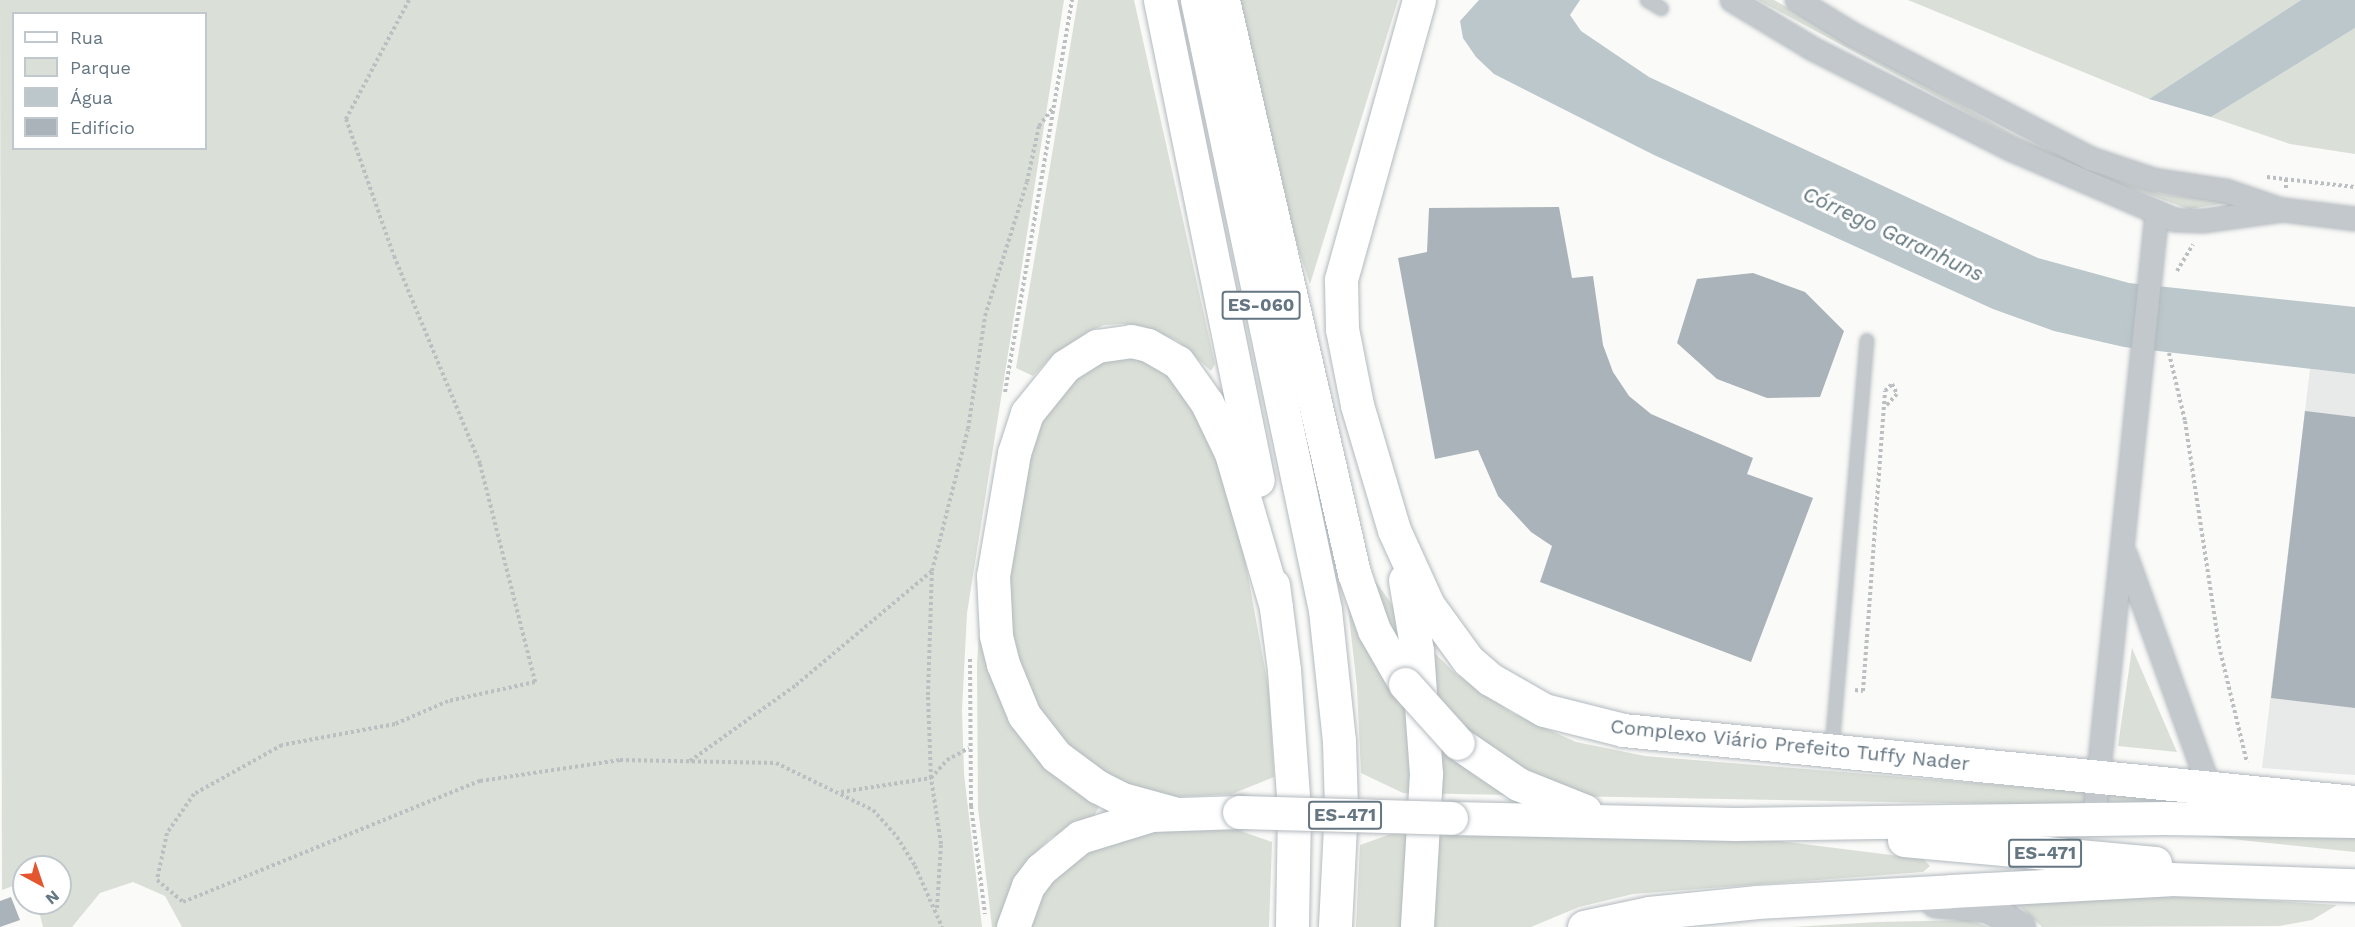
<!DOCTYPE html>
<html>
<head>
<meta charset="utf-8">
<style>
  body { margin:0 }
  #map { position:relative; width:2355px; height:927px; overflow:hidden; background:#fafaf8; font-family:"Work Sans",sans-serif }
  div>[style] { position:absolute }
  .built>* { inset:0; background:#e8e9e9 }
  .green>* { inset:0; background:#dadfd7 }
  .water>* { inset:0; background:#bbc7cb }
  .building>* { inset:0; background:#aab3b9 }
  .path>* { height:4px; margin-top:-2px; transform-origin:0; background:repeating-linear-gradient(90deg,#bbbfc2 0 3px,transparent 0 6px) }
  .roads { filter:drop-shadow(0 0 2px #b3babf) drop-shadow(0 0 2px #b3babf) }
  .service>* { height:12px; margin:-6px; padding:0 6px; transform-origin:6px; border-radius:6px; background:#c3c8cc }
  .minor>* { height:22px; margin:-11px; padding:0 11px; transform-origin:11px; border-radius:11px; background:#c3c8cc }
  .tertiary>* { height:28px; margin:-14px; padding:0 14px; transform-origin:14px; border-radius:14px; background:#c3c8cc }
  .secondary>* { height:33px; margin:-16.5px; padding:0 16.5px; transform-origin:16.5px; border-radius:16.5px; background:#fff }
  .primary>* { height:33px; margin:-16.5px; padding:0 16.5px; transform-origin:16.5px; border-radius:16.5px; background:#fff }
  .bridges { filter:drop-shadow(0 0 2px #b5babe) drop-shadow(0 0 2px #b5babe) }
  .primary-bridge>* { height:33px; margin:-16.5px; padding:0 16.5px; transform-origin:16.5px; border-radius:16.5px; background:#fff }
  span { translate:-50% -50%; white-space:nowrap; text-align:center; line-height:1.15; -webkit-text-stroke:6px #fff; paint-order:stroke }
  .shield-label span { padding:2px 4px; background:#fff; border:2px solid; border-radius:4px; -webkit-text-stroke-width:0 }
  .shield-label { font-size:18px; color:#657683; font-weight:700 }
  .street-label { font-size:20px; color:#657683 }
  .water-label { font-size:21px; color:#60757c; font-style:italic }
  .legend { position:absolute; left:12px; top:12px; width:195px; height:138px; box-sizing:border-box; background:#fff; border:2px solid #c1c8cd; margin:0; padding:8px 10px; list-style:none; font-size:18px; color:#657683 }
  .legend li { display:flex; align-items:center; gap:12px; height:30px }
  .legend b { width:30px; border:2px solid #c1c8cd }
  .north { position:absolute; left:12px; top:855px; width:60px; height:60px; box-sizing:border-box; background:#fff; border:2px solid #c1c8cd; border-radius:50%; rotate:140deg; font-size:16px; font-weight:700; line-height:24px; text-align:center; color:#657683 }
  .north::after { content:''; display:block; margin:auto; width:21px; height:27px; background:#e4572e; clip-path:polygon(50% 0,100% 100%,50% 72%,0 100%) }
</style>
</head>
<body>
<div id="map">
  <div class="built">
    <i style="clip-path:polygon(2310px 369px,2355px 374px,2355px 775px,2262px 768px)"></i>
  </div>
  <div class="green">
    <i style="clip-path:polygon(evenodd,0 0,1064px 0,967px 613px,962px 710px,964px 774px,982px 927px,182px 927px,165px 896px,133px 882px,100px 893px,72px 927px,43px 927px,37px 903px,60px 903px,60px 867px,24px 867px,24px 882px,2px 890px,0 0,14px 14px,206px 14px,206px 148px,14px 148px,14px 14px)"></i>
    <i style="clip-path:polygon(1078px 0,1134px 0,1215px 364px,1211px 371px,1178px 341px,1142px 326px,1123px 324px,1104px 325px,1086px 333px,1050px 358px,1033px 376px,1016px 368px)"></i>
    <i style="clip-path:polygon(1239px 0,1398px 0,1310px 284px,1288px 218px)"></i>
    <i style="clip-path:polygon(1758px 0,1774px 0,2011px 133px,2099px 175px,2161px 194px,2233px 202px,2189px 209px,2099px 177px,2010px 136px)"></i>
    <i style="clip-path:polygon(1908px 0,2301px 0,2149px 99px)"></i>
    <i style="clip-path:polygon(2355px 28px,2355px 154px,2290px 144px,2211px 117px)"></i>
    <i style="clip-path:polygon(1133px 355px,1158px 365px,1192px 402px,1235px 505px,1269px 691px,1274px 777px,1232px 794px,1175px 797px,1114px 780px,1055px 735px,1017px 673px,1006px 592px,1027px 446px,1060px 388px,1108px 356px)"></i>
    <i style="clip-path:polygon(1367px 569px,1407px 626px,1456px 674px,1512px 713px,1576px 742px,1645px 756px,2221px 803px,2221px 808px,1403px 793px,1361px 773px,1357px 687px,1346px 590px)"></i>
    <i style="clip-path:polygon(982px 590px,982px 620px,1099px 807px,1094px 816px,1050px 838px,1023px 866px,1001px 927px,992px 927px,978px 808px,977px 663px)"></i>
    <i style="clip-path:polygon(2132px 648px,2177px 752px,2118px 746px)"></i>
    <i style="clip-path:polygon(1178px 828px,1235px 829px,1272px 842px,1269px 927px,1024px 927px,1046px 878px,1112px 836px)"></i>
    <i style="clip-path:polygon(2127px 828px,2355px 833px,2355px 852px)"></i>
    <i style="clip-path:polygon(1405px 829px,1779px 841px,1923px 859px,1930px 866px,1923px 872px,1633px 894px,1579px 907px,1531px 927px,1356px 927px,1360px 845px)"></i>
    <i style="clip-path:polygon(2153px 893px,2337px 905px,2312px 920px,2279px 926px,2042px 927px,2014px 901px)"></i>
    <i style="clip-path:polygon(1968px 920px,1989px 927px,1792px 927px,1878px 922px)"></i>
  </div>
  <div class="water">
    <i style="clip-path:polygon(1479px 0,1580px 0,1570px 15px,1581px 31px,1649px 77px,2038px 258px,2129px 283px,2355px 307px,2355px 374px,2124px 347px,2054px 331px,1993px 309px,1654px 155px,1494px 74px,1476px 57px,1463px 38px,1460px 21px)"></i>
    <i style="clip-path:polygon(2301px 0,2355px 0,2355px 28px,2211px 117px,2149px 99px)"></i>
  </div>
  <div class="building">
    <i style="clip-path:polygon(1559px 207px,1572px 278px,1593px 276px,1603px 345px,1613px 372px,1629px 396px,1651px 414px,1753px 458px,1747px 474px,1813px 498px,1751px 662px,1540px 582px,1552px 546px,1531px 532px,1498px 496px,1478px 450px,1435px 459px,1398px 258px,1427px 252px,1429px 208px)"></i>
    <i style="clip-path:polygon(1753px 273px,1805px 292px,1844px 331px,1820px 397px,1767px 398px,1717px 379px,1677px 343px,1697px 279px)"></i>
    <i style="clip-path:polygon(2305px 411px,2355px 417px,2355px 708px,2271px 698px)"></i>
    <i style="clip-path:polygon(11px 897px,20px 920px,0 927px,0 901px)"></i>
  </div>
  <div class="path">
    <i style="left:409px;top:0;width:135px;rotate:117.9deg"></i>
    <i style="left:346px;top:119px;width:145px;rotate:70.7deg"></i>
    <i style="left:394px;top:256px;width:225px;rotate:67.5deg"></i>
    <i style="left:480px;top:464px;width:225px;rotate:75.8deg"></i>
    <i style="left:535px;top:682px;width:89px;rotate:167.7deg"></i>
    <i style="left:448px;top:701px;width:58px;rotate:156.5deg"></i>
    <i style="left:395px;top:724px;width:115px;rotate:169.5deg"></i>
    <i style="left:282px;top:745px;width:101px;rotate:150.9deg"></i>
    <i style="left:194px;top:794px;width:47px;rotate:124.7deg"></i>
    <i style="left:167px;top:833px;width:48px;rotate:102deg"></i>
    <i style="left:157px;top:880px;width:34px;rotate:40deg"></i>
    <i style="left:183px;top:902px;width:321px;rotate:-22.2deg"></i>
    <i style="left:480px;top:781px;width:142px;rotate:-8.5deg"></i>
    <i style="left:620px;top:760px;width:156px;rotate:1.1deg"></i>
    <i style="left:776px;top:763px;width:108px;rotate:25.9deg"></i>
    <i style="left:873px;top:810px;width:36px;rotate:48deg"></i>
    <i style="left:897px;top:837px;width:34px;rotate:58deg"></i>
    <i style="left:915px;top:866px;width:67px;rotate:66.1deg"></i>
    <i style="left:2267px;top:177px;width:89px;rotate:6.5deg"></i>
    <i style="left:2286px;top:188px;width:9px;rotate:-90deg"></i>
    <i style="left:2177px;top:271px;width:31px;rotate:-59deg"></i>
    <i style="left:2169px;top:353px;width:70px;rotate:76.8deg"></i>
    <i style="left:2185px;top:421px;width:228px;rotate:81.4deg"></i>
    <i style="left:2219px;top:646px;width:120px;rotate:76.5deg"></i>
    <i style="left:1005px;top:392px;width:398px;rotate:-80.3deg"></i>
    <i style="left:970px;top:659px;width:147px;rotate:89.6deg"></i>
    <i style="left:971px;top:806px;width:109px;rotate:82.6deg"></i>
    <i style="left:1855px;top:690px;width:8px;rotate:7deg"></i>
    <i style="left:1863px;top:691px;width:301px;rotate:-85.8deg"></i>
    <i style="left:1885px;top:391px;width:10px;rotate:-45deg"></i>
    <i style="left:1892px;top:384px;width:11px;rotate:63deg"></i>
    <i style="left:1897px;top:394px;width:16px;rotate:133deg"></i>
    <i style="left:690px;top:761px;width:130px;rotate:-35.6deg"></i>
    <i style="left:796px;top:685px;width:177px;rotate:-40deg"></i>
    <i style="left:841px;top:792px;width:91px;rotate:-8.8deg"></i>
    <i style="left:931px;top:778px;width:24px;rotate:-48deg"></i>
    <i style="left:947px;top:760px;width:25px;rotate:-29deg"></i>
    <i style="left:937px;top:908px;width:64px;rotate:-86.4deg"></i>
    <i style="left:941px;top:844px;width:67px;rotate:-98.6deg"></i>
    <i style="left:931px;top:778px;width:83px;rotate:-92.1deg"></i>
    <i style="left:928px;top:695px;width:124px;rotate:-88.2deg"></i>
    <i style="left:932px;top:571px;width:146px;rotate:-75.8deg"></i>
    <i style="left:968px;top:429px;width:114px;rotate:-81.4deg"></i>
    <i style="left:985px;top:316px;width:140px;rotate:-72.6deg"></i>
    <i style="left:1027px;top:182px;width:57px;rotate:-77.9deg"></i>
    <i style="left:1039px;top:126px;width:24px;rotate:-52deg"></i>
  </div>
  <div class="roads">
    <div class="service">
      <i style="left:1647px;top:0;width:17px;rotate:31deg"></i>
      <i style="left:1832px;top:748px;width:409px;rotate:-85.1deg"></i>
    </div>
    <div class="minor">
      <i style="left:1732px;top:0;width:95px;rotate:31.2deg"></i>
      <i style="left:1813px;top:49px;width:221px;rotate:26.9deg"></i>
      <i style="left:2010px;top:149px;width:180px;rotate:23.3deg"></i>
      <i style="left:2175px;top:220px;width:28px;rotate:2deg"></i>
      <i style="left:2203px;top:221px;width:81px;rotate:-7.8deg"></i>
      <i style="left:2283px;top:210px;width:73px;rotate:7.1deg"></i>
      <i style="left:1797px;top:0;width:65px;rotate:31.7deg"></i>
      <i style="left:1852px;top:34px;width:270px;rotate:27.6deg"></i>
      <i style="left:2091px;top:159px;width:66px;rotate:18.4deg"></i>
      <i style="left:2154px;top:180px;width:73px;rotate:8.7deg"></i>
      <i style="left:2226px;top:191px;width:56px;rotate:18.8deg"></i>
      <i style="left:2126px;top:556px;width:245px;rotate:70.2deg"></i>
      <i style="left:2094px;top:819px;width:610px;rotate:-84.07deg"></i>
    </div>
    <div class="tertiary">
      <i style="left:1936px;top:903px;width:52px;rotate:5.5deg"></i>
      <i style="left:1988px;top:908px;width:38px;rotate:30deg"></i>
    </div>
    <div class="secondary">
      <i style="left:1419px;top:0;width:291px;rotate:105.6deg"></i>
      <i style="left:1341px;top:280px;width:49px;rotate:88.8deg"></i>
      <i style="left:1342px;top:329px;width:77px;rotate:78.8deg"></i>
      <i style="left:1357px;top:405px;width:130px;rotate:73.5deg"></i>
      <i style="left:1394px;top:530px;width:82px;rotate:65.6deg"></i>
      <i style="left:1428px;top:605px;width:68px;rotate:54deg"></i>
      <i style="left:1468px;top:660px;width:29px;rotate:41deg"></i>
      <i style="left:1490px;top:679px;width:62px;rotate:29.9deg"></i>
      <i style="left:1544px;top:710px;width:81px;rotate:14.2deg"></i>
      <i style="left:1623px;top:730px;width:736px;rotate:5.62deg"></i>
      <i style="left:1405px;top:580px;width:72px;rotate:80.4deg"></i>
      <i style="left:1417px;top:651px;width:123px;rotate:85.8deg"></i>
      <i style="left:1426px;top:774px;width:153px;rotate:93.4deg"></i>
    </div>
    <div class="primary">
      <i style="left:1160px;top:0;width:490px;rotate:78.5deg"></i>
      <i style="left:1197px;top:0;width:623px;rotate:78.15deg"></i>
      <i style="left:1325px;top:610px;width:132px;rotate:83.9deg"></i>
      <i style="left:1339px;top:741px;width:66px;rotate:88.3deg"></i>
      <i style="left:1341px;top:807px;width:120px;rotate:92.9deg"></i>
      <i style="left:1223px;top:0;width:588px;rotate:77.12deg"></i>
      <i style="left:1354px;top:573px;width:60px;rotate:70.7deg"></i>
      <i style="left:1374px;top:630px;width:62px;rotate:60.1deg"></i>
      <i style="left:1273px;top:585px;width:86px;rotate:82.6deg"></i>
      <i style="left:1284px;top:670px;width:141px;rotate:85.9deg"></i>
      <i style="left:1294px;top:811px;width:116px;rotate:91deg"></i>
      <i style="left:1458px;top:743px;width:73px;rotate:34.3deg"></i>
      <i style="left:1518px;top:784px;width:72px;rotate:21.9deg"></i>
      <i style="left:1173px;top:813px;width:53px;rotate:-164.6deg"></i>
      <i style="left:1122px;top:799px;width:27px;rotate:-153deg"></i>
      <i style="left:1098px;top:787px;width:52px;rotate:-143.6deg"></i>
      <i style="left:1056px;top:756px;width:52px;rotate:-128deg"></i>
      <i style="left:1024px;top:715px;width:55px;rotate:-112.4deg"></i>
      <i style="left:1003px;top:664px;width:30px;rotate:-104deg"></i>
      <i style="left:996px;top:635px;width:59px;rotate:-92.9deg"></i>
      <i style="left:993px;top:576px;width:125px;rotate:-80.3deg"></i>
      <i style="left:1014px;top:453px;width:42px;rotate:-72deg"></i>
      <i style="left:1027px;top:413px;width:60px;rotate:-51deg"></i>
      <i style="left:1065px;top:366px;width:38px;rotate:-32deg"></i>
      <i style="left:1097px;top:346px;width:34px;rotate:-8deg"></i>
      <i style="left:1131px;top:341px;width:17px;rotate:13deg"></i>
      <i style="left:1148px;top:345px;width:34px;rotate:30deg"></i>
      <i style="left:1178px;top:362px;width:50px;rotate:54.7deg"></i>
      <i style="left:1207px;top:403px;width:55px;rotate:64.4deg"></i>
      <i style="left:1231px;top:453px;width:160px;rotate:73.7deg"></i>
      <i style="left:1451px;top:818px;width:284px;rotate:1.2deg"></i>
      <i style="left:1735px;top:824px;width:430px;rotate:-0.8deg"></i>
      <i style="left:2165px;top:818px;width:190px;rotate:0.9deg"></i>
      <i style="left:1904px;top:840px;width:252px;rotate:5.2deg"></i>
      <i style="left:1013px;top:927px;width:44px;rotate:-69.9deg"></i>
      <i style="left:1028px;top:886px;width:21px;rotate:-53deg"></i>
      <i style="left:1041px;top:869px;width:50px;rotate:-39.4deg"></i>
      <i style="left:1080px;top:837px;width:74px;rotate:-17.2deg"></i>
      <i style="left:1151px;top:815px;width:88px;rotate:-2deg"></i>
      <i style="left:1584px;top:927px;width:66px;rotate:-12.2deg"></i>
      <i style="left:1649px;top:913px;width:109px;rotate:-5.8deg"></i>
      <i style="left:1757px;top:902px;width:194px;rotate:-3.2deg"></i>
      <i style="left:1951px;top:891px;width:219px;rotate:-3.1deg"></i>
      <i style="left:2170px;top:879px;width:185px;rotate:1.9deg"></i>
    </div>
  </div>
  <div class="bridges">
    <div class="primary-bridge">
      <i style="left:1405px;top:684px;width:79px;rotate:48.1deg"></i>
      <i style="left:1239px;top:812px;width:212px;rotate:1.6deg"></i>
    </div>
  </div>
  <div class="shield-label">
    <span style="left:1261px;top:305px">ES-060</span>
    <span style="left:1345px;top:815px">ES-471</span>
    <span style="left:2045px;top:853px">ES-471</span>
  </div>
  <div class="street-label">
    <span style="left:1790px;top:745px;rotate:6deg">Complexo Viário Prefeito Tuffy Nader</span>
  </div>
  <div class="water-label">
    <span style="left:1893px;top:234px;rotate:25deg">Córrego Garanhuns</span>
  </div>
  <ul class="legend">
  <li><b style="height:8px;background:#fff"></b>Rua</li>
  <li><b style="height:16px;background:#dadfd7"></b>Parque</li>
  <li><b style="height:16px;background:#bbc7cb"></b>Água</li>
  <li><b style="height:16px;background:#aab3b9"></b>Edifício</li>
  </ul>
  <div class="north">N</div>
</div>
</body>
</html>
